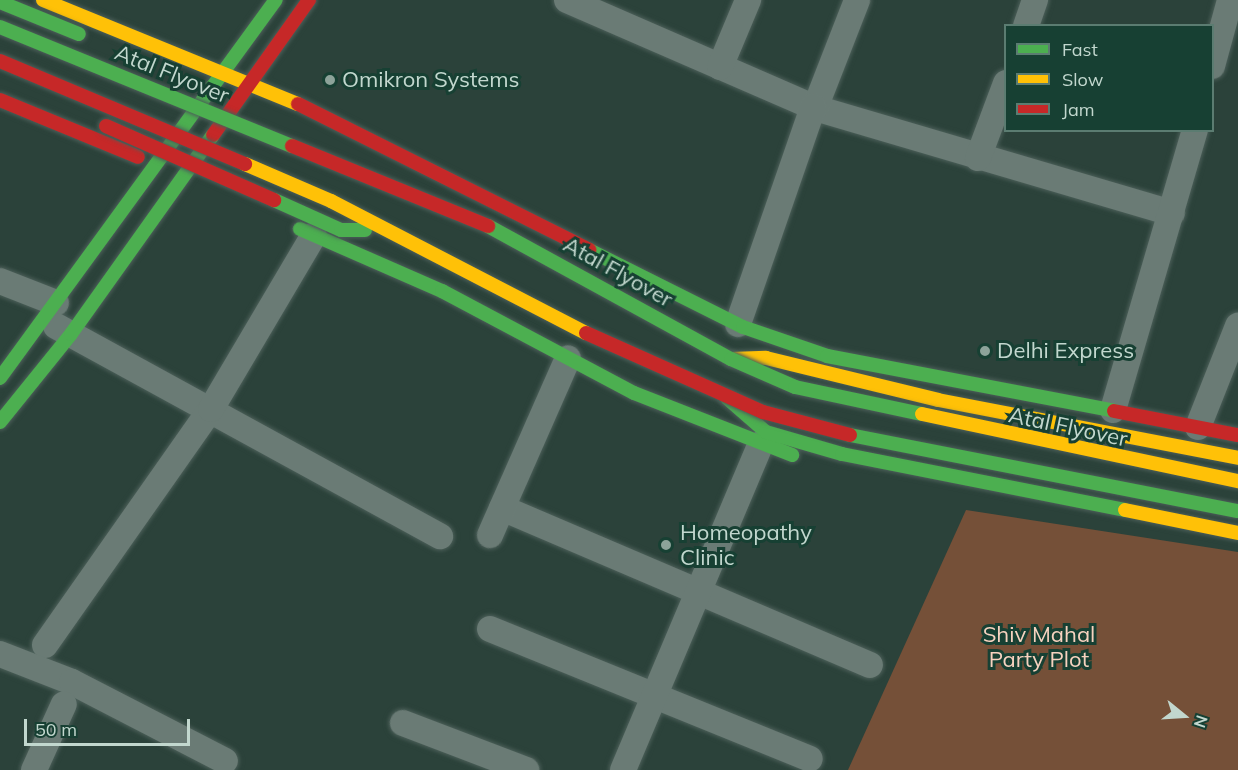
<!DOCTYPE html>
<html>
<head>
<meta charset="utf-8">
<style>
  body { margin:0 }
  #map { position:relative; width:1238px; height:770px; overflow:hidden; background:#2b423a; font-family:Mulish,sans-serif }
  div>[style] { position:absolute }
  .green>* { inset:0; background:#755038 }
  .roads { filter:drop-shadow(0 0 2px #4c5f59) drop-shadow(0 0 2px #4c5f59) }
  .street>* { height:26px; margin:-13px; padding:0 13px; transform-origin:13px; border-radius:13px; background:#6a7b75 }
  .fast>* { height:14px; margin:-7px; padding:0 7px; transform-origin:7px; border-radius:7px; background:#4caf50 }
  .slow>* { height:14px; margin:-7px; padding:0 7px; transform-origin:7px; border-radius:7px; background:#ffc107 }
  .jam>* { height:14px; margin:-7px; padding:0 7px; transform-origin:7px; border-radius:7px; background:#c62828 }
  .bridges { filter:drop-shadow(0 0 2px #4c5f59) drop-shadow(0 0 2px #4c5f59) }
  .fast-bridge>* { height:14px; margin:-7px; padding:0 7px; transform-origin:7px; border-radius:7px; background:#4caf50 }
  .slow-bridge>* { height:14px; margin:-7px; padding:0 7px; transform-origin:7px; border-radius:7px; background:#ffc107 }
  .jam-bridge>* { height:14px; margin:-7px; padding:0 7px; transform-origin:7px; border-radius:7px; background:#c62828 }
  .dots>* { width:16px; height:16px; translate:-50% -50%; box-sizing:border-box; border:3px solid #174033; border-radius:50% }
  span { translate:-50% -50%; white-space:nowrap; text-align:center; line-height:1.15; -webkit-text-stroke:6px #174033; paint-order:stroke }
  .street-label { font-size:22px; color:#c2d7ce }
  .poi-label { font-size:22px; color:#c2d7ce }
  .left { translate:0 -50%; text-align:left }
  .park-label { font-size:22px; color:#f7d2bf }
  .legend { position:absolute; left:1004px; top:24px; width:210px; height:108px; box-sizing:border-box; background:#174033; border:2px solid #5b7c71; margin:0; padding:8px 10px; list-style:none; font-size:18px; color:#c2d7ce }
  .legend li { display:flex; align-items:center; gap:12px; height:30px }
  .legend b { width:30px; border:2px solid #5b7c71 }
  .north { position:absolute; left:1154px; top:686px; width:60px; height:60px; -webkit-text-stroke:4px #174033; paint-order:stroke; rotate:108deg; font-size:16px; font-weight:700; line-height:24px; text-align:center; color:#c2d7ce }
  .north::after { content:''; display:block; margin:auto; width:21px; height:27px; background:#c2d7ce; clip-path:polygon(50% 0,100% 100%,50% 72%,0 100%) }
  .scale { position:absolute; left:24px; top:719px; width:166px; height:27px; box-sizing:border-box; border:3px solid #c2d7ce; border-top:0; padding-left:8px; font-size:18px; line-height:21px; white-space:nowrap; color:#c2d7ce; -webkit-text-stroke:4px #174033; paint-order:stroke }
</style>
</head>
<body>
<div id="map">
  <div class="green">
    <i style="clip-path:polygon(966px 510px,1238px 552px,1238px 770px,848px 770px)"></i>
  </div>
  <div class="roads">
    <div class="street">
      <i style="left:567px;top:0;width:270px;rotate:23.5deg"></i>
      <i style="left:815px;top:108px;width:372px;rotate:16.4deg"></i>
      <i style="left:1026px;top:26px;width:28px;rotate:-71deg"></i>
      <i style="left:1212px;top:66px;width:68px;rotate:-74.7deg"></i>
      <i style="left:720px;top:67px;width:73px;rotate:-67.3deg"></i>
      <i style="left:815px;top:108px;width:116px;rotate:-68.7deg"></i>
      <i style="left:978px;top:158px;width:80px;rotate:-69.5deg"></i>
      <i style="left:0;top:281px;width:60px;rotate:21.4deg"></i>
      <i style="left:738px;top:324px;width:230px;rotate:-70.9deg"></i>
      <i style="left:56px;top:326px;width:438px;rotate:28.7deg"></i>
      <i style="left:1113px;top:410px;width:292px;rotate:-73.7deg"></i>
      <i style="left:1198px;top:427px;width:109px;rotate:-68.4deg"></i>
      <i style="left:502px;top:508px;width:400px;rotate:23.1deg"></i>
      <i style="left:490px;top:535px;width:193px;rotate:-66.2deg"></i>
      <i style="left:490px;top:629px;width:345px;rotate:22.1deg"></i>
      <i style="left:45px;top:645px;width:289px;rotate:-54.9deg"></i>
      <i style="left:211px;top:409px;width:202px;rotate:-59.4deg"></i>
      <i style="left:0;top:654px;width:77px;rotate:21.3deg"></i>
      <i style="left:72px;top:682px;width:172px;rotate:27.3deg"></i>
      <i style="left:403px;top:723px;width:132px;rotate:20.9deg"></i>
      <i style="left:34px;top:770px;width:72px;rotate:-65.6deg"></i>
      <i style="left:623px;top:770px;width:354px;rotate:-67.1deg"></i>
    </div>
    <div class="fast">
      <i style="left:300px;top:229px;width:155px;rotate:23.6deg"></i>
      <i style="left:442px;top:291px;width:217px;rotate:28deg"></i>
      <i style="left:634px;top:393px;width:170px;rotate:21.4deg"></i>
      <i style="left:589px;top:250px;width:172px;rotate:26.6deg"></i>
      <i style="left:743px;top:327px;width:89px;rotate:19deg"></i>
      <i style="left:827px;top:356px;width:292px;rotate:10.8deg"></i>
      <i style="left:0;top:378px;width:468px;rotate:-53.9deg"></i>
      <i style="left:727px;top:398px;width:52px;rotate:41.1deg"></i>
      <i style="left:766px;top:432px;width:79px;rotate:16.1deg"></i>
      <i style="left:842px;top:454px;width:288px;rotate:11.2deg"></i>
      <i style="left:0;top:422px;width:113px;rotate:-51.1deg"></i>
      <i style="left:71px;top:334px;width:244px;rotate:-54.5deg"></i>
    </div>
    <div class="slow">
      <i style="left:43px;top:0;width:275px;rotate:22.2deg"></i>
      <i style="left:731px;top:359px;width:35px;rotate:-2deg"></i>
      <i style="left:766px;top:358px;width:177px;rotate:13.7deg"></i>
      <i style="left:938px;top:400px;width:306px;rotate:10.9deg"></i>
      <i style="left:1125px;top:510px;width:115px;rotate:11.5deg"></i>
    </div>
    <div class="jam">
      <i style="left:0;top:100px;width:149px;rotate:22.4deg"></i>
      <i style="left:298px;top:104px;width:326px;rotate:26.6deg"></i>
      <i style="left:213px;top:135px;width:166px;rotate:-54.6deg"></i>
      <i style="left:1114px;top:411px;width:126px;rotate:11deg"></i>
    </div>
  </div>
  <div class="bridges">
    <div class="fast-bridge">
      <i style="left:0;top:2px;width:85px;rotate:22.1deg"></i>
      <i style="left:0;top:27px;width:315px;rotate:22.2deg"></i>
      <i style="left:274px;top:200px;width:73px;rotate:24.1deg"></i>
      <i style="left:341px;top:230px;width:24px"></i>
      <i style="left:488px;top:226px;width:277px;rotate:28.7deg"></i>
      <i style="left:731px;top:359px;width:70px;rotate:23.6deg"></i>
      <i style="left:795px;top:387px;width:130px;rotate:12deg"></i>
      <i style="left:850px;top:435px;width:395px;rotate:11.1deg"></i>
    </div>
    <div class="slow-bridge">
      <i style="left:245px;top:164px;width:94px;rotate:23.3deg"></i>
      <i style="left:331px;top:201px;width:287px;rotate:27.4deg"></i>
      <i style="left:922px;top:414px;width:323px;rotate:12deg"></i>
    </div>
    <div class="jam-bridge">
      <i style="left:0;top:61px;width:266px;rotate:22.8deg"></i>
      <i style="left:106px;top:126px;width:184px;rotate:23.8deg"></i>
      <i style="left:292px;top:146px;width:212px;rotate:22.2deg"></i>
      <i style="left:586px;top:333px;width:194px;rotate:24.1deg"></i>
      <i style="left:763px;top:412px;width:90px;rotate:14.8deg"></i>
    </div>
  </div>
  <div class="dots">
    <i style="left:330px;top:80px;background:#8da39a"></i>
    <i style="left:985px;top:351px;background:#8da39a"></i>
    <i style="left:666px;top:545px;background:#8da39a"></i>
  </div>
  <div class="street-label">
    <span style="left:172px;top:74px;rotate:22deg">Atal Flyover</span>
    <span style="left:618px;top:272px;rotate:29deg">Atal Flyover</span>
    <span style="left:1068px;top:427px;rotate:12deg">Atal Flyover</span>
  </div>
  <div class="poi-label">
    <span class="left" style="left:342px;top:80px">Omikron Systems</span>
    <span class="left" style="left:997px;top:351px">Delhi Express</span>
    <span class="left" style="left:680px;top:545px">Homeopathy<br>Clinic</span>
  </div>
  <div class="park-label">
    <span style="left:1039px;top:647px">Shiv Mahal<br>Party Plot</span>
  </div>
  <ul class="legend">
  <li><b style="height:8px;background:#4caf50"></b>Fast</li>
  <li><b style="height:8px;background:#ffc107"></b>Slow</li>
  <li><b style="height:8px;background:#c62828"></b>Jam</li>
  </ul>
  <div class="north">N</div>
  <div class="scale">50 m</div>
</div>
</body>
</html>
